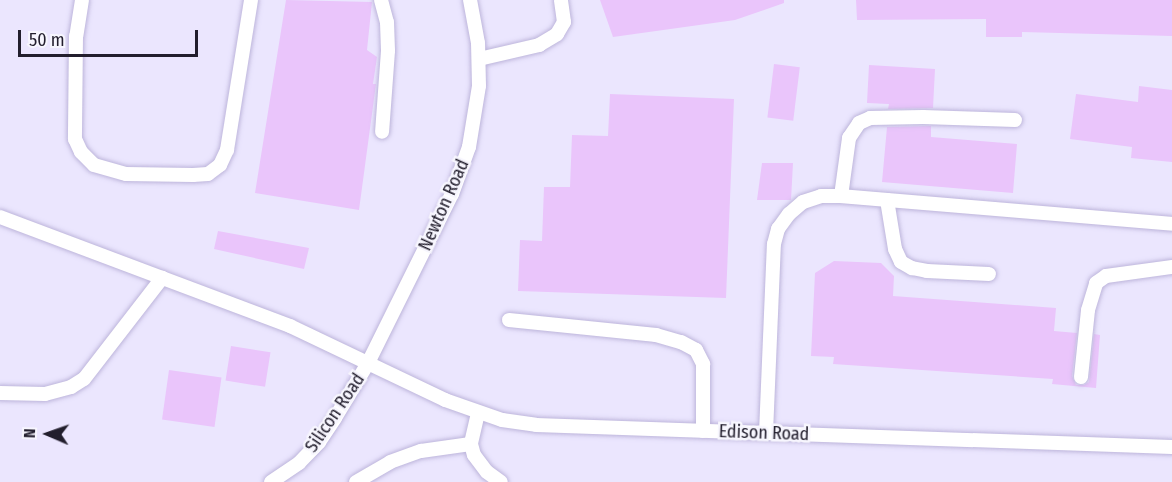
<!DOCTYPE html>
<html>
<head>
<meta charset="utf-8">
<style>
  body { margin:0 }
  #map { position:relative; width:1172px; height:482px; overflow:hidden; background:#ebe6fe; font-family:"Fira Sans Condensed",sans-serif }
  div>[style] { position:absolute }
  .building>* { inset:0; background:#eac5fb; transform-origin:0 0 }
  .roads { filter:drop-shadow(0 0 2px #bdb5db) drop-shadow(0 0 2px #bdb5db) }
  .lane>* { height:14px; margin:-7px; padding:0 7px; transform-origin:7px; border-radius:7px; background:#fff }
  span { translate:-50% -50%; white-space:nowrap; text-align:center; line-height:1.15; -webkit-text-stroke:5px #f7f6fe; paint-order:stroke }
  .street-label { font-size:18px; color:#221e2d }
  .north { position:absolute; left:18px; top:404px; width:60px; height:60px; -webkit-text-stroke:4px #f7f6fe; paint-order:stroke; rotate:272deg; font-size:16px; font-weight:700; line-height:24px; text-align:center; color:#221e2d }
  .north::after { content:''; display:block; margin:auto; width:21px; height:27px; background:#221e2d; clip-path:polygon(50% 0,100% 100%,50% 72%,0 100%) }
  .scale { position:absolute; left:18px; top:30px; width:180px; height:27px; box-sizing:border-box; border:3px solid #221e2d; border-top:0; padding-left:8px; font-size:18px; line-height:21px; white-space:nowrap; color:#221e2d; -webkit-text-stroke:4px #f7f6fe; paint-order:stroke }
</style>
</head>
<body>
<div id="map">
  <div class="building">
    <i style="clip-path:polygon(286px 0,372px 2px,367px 50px,377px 57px,373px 84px,376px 84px,359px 210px,255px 193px)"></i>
    <i style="clip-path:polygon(600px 0,784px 0,784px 3px,735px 20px,613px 37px)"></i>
    <i style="clip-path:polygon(856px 0,1172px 0,1172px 36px,1022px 32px,1022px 37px,986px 37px,986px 19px,857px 20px)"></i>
    <i style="left:774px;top:64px;width:26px;height:54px;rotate:7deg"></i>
    <i style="clip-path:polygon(869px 65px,935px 69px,933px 108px,888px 109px,889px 104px,867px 103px)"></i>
    <i style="clip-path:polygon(1139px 86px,1172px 90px,1172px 162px,1131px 158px,1132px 147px,1070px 139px,1076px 94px,1138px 102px)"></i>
    <i style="clip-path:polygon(610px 94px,734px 99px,726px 298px,518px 291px,520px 240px,542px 241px,544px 187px,570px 187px,572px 135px,608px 136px)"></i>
    <i style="clip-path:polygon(931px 126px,931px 137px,1017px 144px,1013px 193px,882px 182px,887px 127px)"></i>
    <i style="clip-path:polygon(762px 163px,793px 163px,791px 200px,757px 200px)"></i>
    <i style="clip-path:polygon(218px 231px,309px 248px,304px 269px,214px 249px)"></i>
    <i style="clip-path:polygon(834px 261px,881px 263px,894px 276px,893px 296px,1056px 308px,1054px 331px,1077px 333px,1072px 376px,1076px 385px,1084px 385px,1089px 382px,1094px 334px,1100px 335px,1096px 388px,1052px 384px,1053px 379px,833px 364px,834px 357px,811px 356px,815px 273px)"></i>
    <i style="left:231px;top:346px;width:40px;height:35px;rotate:9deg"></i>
    <i style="left:169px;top:370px;width:53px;height:50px;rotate:8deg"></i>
  </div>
  <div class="roads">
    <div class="lane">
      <i style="left:82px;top:0;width:36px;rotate:99deg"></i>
      <i style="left:76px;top:36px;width:103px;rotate:90.6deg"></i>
      <i style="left:75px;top:139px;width:14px;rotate:65deg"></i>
      <i style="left:81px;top:152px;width:18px;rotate:45deg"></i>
      <i style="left:94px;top:165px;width:33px;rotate:16deg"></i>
      <i style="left:126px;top:174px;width:67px;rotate:0.9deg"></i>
      <i style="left:193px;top:175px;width:15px;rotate:-4deg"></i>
      <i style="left:208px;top:174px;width:15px;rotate:-37deg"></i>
      <i style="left:220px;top:165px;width:17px;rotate:-65deg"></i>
      <i style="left:227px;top:150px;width:152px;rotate:-80.9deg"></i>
      <i style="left:381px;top:0;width:23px;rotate:75deg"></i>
      <i style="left:387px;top:22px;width:29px;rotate:88deg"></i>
      <i style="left:388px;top:51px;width:81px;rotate:94.2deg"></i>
      <i style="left:479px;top:59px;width:62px;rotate:-13.1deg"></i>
      <i style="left:539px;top:45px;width:21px;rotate:-31deg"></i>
      <i style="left:557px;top:34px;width:14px;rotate:-60deg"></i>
      <i style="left:564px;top:22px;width:22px;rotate:-98deg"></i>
      <i style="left:841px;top:196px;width:59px;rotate:-82.1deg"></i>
      <i style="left:849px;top:138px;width:18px;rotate:-56deg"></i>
      <i style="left:859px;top:123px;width:12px;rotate:-24deg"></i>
      <i style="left:870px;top:118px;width:53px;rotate:-1.1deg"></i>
      <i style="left:923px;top:117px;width:92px;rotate:1.9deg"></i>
      <i style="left:887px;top:200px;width:50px;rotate:80.7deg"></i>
      <i style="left:895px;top:249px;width:14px;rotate:65deg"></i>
      <i style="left:901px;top:262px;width:13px;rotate:29deg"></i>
      <i style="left:912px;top:268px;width:15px;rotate:11deg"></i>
      <i style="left:927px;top:271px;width:62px;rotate:2.8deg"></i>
      <i style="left:0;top:217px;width:310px;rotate:20.6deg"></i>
      <i style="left:290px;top:326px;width:172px;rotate:25.5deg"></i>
      <i style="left:445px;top:400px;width:60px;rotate:19.3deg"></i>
      <i style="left:502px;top:420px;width:34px;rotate:8deg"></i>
      <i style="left:536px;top:425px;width:636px;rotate:1.98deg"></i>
      <i style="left:509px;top:320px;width:148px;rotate:5.8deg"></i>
      <i style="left:656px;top:335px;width:26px;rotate:16deg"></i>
      <i style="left:681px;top:342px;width:17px;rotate:28deg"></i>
      <i style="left:696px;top:350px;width:16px;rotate:63deg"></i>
      <i style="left:703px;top:364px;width:67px;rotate:90deg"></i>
      <i style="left:1081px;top:377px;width:67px;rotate:-84deg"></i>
      <i style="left:1088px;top:310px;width:28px;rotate:-73deg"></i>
      <i style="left:1096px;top:283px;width:12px;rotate:-35deg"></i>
      <i style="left:1106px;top:276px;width:67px;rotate:-7.8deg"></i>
      <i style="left:0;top:393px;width:45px;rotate:1.3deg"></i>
      <i style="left:45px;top:394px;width:27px;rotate:-15deg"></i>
      <i style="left:71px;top:387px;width:15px;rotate:-32deg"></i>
      <i style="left:84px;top:379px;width:128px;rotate:-52.3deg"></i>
      <i style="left:478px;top:413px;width:32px;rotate:103deg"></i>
      <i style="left:471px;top:444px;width:11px;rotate:75deg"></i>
      <i style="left:474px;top:455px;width:21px;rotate:53deg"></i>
      <i style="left:487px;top:472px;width:17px;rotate:36deg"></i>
      <i style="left:766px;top:433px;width:189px;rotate:-87.6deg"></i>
      <i style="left:774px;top:244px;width:16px;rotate:-75deg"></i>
      <i style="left:778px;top:229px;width:19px;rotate:-54deg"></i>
      <i style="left:789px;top:214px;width:18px;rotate:-41deg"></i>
      <i style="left:803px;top:202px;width:19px;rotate:-18deg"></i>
      <i style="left:821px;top:196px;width:20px"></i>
      <i style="left:841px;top:196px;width:332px;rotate:4.8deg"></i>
      <i style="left:271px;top:482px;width:34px;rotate:-34deg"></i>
      <i style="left:299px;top:463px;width:29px;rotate:-46deg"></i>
      <i style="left:319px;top:442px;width:29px;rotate:-56deg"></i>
      <i style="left:335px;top:418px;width:64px;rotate:-59deg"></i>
      <i style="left:368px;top:363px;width:189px;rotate:-63.6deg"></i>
      <i style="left:452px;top:194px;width:50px;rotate:-70.1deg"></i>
      <i style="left:469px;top:147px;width:62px;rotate:-80.7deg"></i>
      <i style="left:479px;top:86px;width:43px;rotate:-91.3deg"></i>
      <i style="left:478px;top:43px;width:44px;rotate:-100.5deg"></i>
      <i style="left:356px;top:482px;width:39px;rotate:-30deg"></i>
      <i style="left:390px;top:462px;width:33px;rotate:-20deg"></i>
      <i style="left:421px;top:451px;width:50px;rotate:-8deg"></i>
    </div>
  </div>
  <div class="street-label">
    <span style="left:444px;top:205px;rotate:-66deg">Newton Road</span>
    <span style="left:335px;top:413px;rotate:-56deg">Silicon Road</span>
    <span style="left:764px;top:433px;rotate:2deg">Edison Road</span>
  </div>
  <div class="north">N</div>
  <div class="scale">50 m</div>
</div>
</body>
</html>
